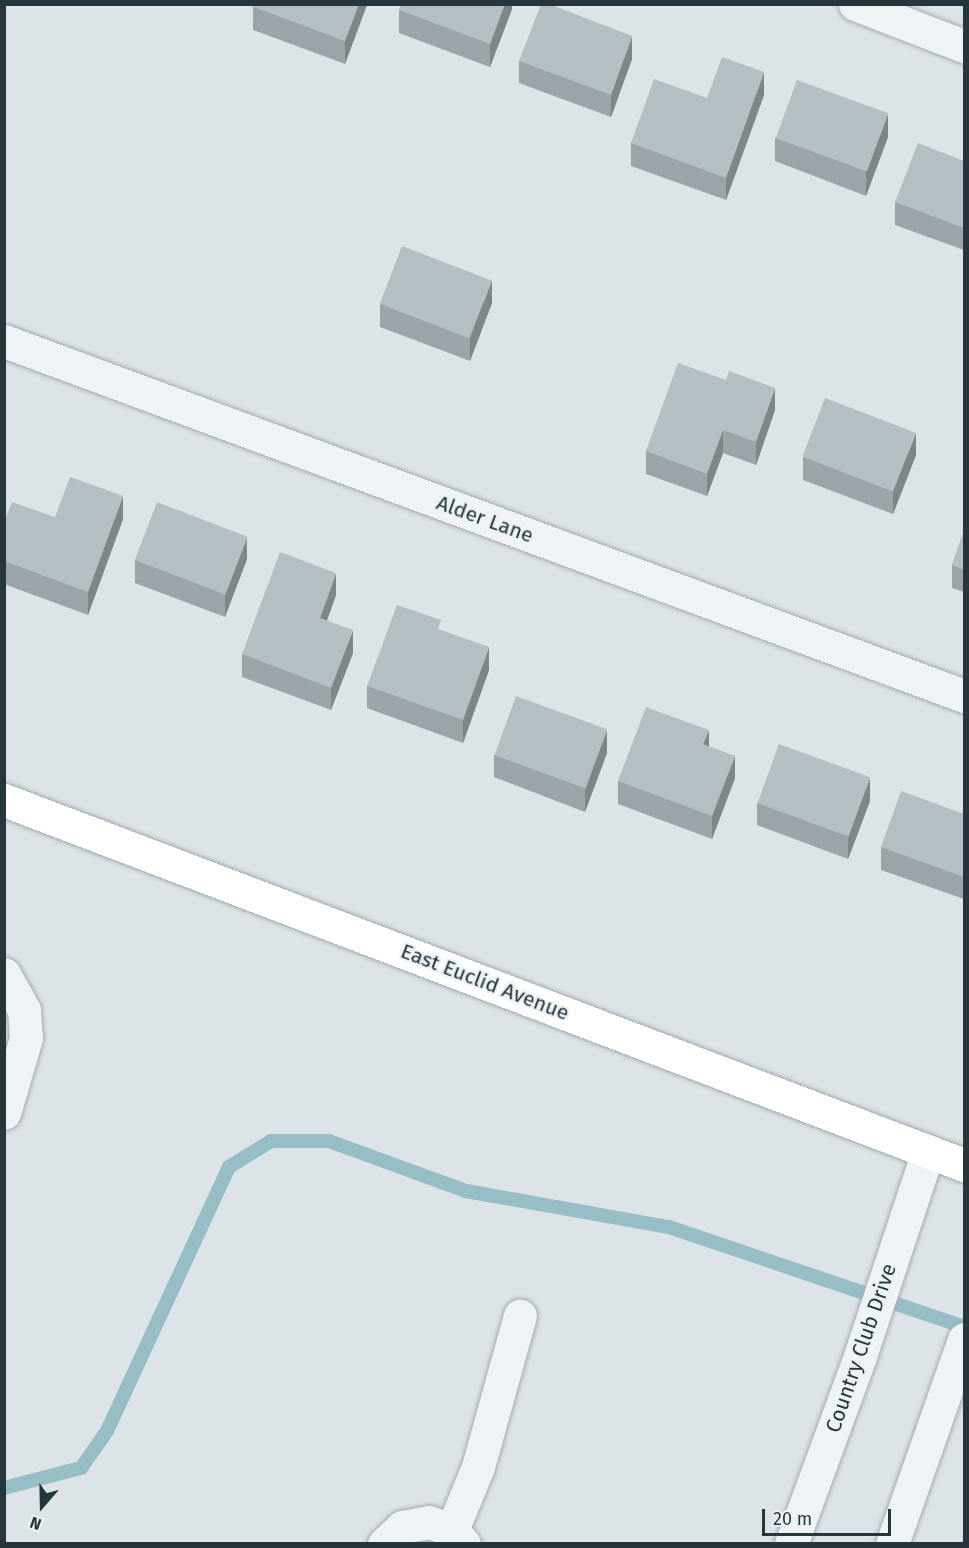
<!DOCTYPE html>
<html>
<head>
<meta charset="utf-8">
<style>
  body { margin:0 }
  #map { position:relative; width:969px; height:1548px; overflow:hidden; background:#dde4e7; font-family:"Fira Sans",sans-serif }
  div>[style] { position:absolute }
  .stream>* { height:14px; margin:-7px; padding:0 7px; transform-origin:7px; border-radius:7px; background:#97bec7 }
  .roads { filter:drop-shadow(0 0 2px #a2acb1) drop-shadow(0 0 2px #a2acb1) }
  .minor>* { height:33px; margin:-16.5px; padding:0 16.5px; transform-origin:16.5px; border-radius:16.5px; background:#eff3f5 }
  .major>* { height:33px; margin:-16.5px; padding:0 16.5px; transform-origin:16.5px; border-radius:16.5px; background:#fff }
  .wall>* { inset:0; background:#9ba4a8 }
  .shaded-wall>* { inset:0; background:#7e8688 }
  .building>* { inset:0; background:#b4bfc3; transform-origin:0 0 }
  span { translate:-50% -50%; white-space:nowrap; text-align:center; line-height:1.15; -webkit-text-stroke:4.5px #ecf2f4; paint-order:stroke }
  .street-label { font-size:21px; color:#26363d }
  .frame { position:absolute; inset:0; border:6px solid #26363d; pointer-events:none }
  .north { position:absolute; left:12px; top:1476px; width:60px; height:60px; -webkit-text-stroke:4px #ecf2f4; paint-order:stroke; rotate:200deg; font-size:16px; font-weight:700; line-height:24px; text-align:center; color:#26363d }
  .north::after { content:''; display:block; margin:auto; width:21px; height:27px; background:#26363d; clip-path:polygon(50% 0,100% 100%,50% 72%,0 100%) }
  .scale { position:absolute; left:762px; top:1509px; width:129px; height:27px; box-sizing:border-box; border:3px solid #26363d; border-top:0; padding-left:8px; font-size:18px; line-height:21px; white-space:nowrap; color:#26363d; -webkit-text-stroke:4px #ecf2f4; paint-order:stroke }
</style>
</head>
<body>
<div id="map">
  <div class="stream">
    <i style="left:4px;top:1488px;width:80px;rotate:-14.6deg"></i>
    <i style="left:81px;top:1468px;width:45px;rotate:-54.9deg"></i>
    <i style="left:107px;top:1431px;width:291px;rotate:-65.2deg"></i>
    <i style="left:229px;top:1167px;width:49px;rotate:-31.8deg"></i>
    <i style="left:271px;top:1141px;width:58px"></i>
    <i style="left:329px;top:1141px;width:146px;rotate:20.1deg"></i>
    <i style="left:466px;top:1191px;width:206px;rotate:10.1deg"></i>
    <i style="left:669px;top:1227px;width:311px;rotate:18.7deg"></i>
  </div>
  <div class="roads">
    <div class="minor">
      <i style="left:855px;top:4px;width:117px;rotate:21.1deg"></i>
      <i style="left:4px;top:341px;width:1024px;rotate:20.29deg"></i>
      <i style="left:4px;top:974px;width:41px;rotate:60.9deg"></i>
      <i style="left:24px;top:1010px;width:28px;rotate:86deg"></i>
      <i style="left:26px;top:1038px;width:78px;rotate:106.3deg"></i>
      <i style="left:452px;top:1530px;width:68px;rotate:-67.6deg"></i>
      <i style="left:478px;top:1467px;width:157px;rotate:-74.5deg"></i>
      <i style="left:384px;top:1544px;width:25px;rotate:-43deg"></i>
      <i style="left:402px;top:1527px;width:27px;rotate:-10deg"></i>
      <i style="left:429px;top:1522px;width:24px;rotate:19deg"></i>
      <i style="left:452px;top:1530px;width:18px;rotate:49deg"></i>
      <i style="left:791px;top:1544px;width:200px;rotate:-69.8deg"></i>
      <i style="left:860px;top:1356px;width:216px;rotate:-71.6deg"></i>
      <i style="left:892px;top:1544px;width:217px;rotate:-70.6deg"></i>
    </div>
    <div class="major">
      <i style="left:4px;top:800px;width:1027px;rotate:20.82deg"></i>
    </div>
  </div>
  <div class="wall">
    <i style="clip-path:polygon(367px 4px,345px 64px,253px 30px,253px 7px)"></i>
    <i style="clip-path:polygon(512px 4px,512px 9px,490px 67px,399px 33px,399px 10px)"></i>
    <i style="clip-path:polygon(632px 59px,611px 117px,519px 83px,519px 61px)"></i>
    <i style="clip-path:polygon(764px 95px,726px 200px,631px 166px,631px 143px,707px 98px)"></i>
    <i style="clip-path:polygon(888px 137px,866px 196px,775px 161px,775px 138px)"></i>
    <i style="clip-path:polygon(964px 161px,964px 250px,895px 225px,895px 202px)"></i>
    <i style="clip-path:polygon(492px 303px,470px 361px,380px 327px,380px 304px)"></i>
    <i style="clip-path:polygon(775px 410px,756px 465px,723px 453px,707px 496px,646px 474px,646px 451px)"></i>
    <i style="clip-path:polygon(916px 455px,893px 514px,803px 480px,803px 457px)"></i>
    <i style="clip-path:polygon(123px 519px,88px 615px,4px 584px,4px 522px)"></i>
    <i style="clip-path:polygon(964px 531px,964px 592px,952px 588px,952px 565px)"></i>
    <i style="clip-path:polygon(247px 559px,225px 617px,135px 583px,135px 560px)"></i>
    <i style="clip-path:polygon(336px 595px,327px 620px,353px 653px,331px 710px,242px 677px,242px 654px)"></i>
    <i style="clip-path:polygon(441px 630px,489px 670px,463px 743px,367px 708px,367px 686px)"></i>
    <i style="clip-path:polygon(709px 746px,735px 778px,712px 839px,618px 804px,618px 781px)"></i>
    <i style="clip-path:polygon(607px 753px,585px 812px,494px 777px,494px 755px)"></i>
    <i style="clip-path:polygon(870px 801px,848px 859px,757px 825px,757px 803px)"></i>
    <i style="clip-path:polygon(964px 814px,964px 899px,881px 870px,881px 847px)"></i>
  </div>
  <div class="shaded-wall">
    <i style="clip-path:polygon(359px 4px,367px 5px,345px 64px,345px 41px)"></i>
    <i style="clip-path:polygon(505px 4px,512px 4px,512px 9px,490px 67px,490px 44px)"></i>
    <i style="clip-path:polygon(632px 36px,632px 59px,611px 117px,611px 95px)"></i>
    <i style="clip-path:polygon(764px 72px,764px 95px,726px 200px,726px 178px)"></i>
    <i style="clip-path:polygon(888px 114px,888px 137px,866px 196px,866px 173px)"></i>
    <i style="clip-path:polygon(492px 280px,492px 303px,470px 361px,470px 338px)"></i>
    <i style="clip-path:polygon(775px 388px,775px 410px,756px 465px,756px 442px)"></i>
    <i style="clip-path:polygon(723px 430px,723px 453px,707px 496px,707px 474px)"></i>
    <i style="clip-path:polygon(916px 433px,916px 455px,893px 514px,893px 491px)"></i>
    <i style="clip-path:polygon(123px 496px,123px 519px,88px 615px,88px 592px)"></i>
    <i style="clip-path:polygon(247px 537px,247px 559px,225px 617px,225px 595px)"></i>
    <i style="clip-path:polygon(336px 573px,336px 595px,320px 640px,320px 618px)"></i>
    <i style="clip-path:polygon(353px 630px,353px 653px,331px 710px,331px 688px)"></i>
    <i style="clip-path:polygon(489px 647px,489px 670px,463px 743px,463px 720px)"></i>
    <i style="clip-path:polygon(607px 730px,607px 753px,585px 812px,585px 789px)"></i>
    <i style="clip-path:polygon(709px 730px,709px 753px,703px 744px)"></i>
    <i style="clip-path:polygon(735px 756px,735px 778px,712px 839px,712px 816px)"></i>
    <i style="clip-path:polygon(870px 778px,870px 801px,848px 859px,848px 836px)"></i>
  </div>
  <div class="building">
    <i style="clip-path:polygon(254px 4px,359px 4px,345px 41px,253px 7px)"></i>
    <i style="clip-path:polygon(401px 4px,505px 4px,490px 44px,399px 10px)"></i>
    <i style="clip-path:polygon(541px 4px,549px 4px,632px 36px,611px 95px,519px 61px)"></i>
    <i style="clip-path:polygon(722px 57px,764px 72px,726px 178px,631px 143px,654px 79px,707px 98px)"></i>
    <i style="left:797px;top:80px;width:97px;height:62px;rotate:20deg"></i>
    <i style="clip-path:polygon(918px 143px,964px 161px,964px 228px,895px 202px)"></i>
    <i style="left:402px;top:246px;width:96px;height:62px;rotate:21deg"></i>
    <i style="clip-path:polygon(678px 363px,726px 380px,729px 371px,775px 388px,756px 442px,723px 430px,707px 474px,646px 451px)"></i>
    <i style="left:825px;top:398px;width:97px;height:63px;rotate:21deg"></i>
    <i style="clip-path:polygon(70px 477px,123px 496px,88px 592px,4px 561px,4px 522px,12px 502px,55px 517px)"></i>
    <i style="left:157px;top:502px;width:97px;height:62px;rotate:21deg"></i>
    <i style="clip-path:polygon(964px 531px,964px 570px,952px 565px)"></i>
    <i style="clip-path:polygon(280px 552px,336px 573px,320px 618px,353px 630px,331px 688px,242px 654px)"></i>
    <i style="clip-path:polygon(397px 605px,441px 620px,438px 629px,489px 647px,463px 720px,367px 686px)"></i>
    <i style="left:516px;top:696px;width:97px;height:63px;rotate:20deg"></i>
    <i style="clip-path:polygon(646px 707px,709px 730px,703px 744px,735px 756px,712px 816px,618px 781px)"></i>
    <i style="left:779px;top:744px;width:97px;height:63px;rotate:20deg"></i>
    <i style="clip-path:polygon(901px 791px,964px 814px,964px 877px,881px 847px)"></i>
  </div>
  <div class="street-label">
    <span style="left:485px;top:519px;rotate:20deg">Alder Lane</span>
    <span style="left:485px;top:982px;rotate:21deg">East Euclid Avenue</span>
    <span style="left:861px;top:1348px;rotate:-71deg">Country Club Drive</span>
  </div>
  <div class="frame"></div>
  <div class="north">N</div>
  <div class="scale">20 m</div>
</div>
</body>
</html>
